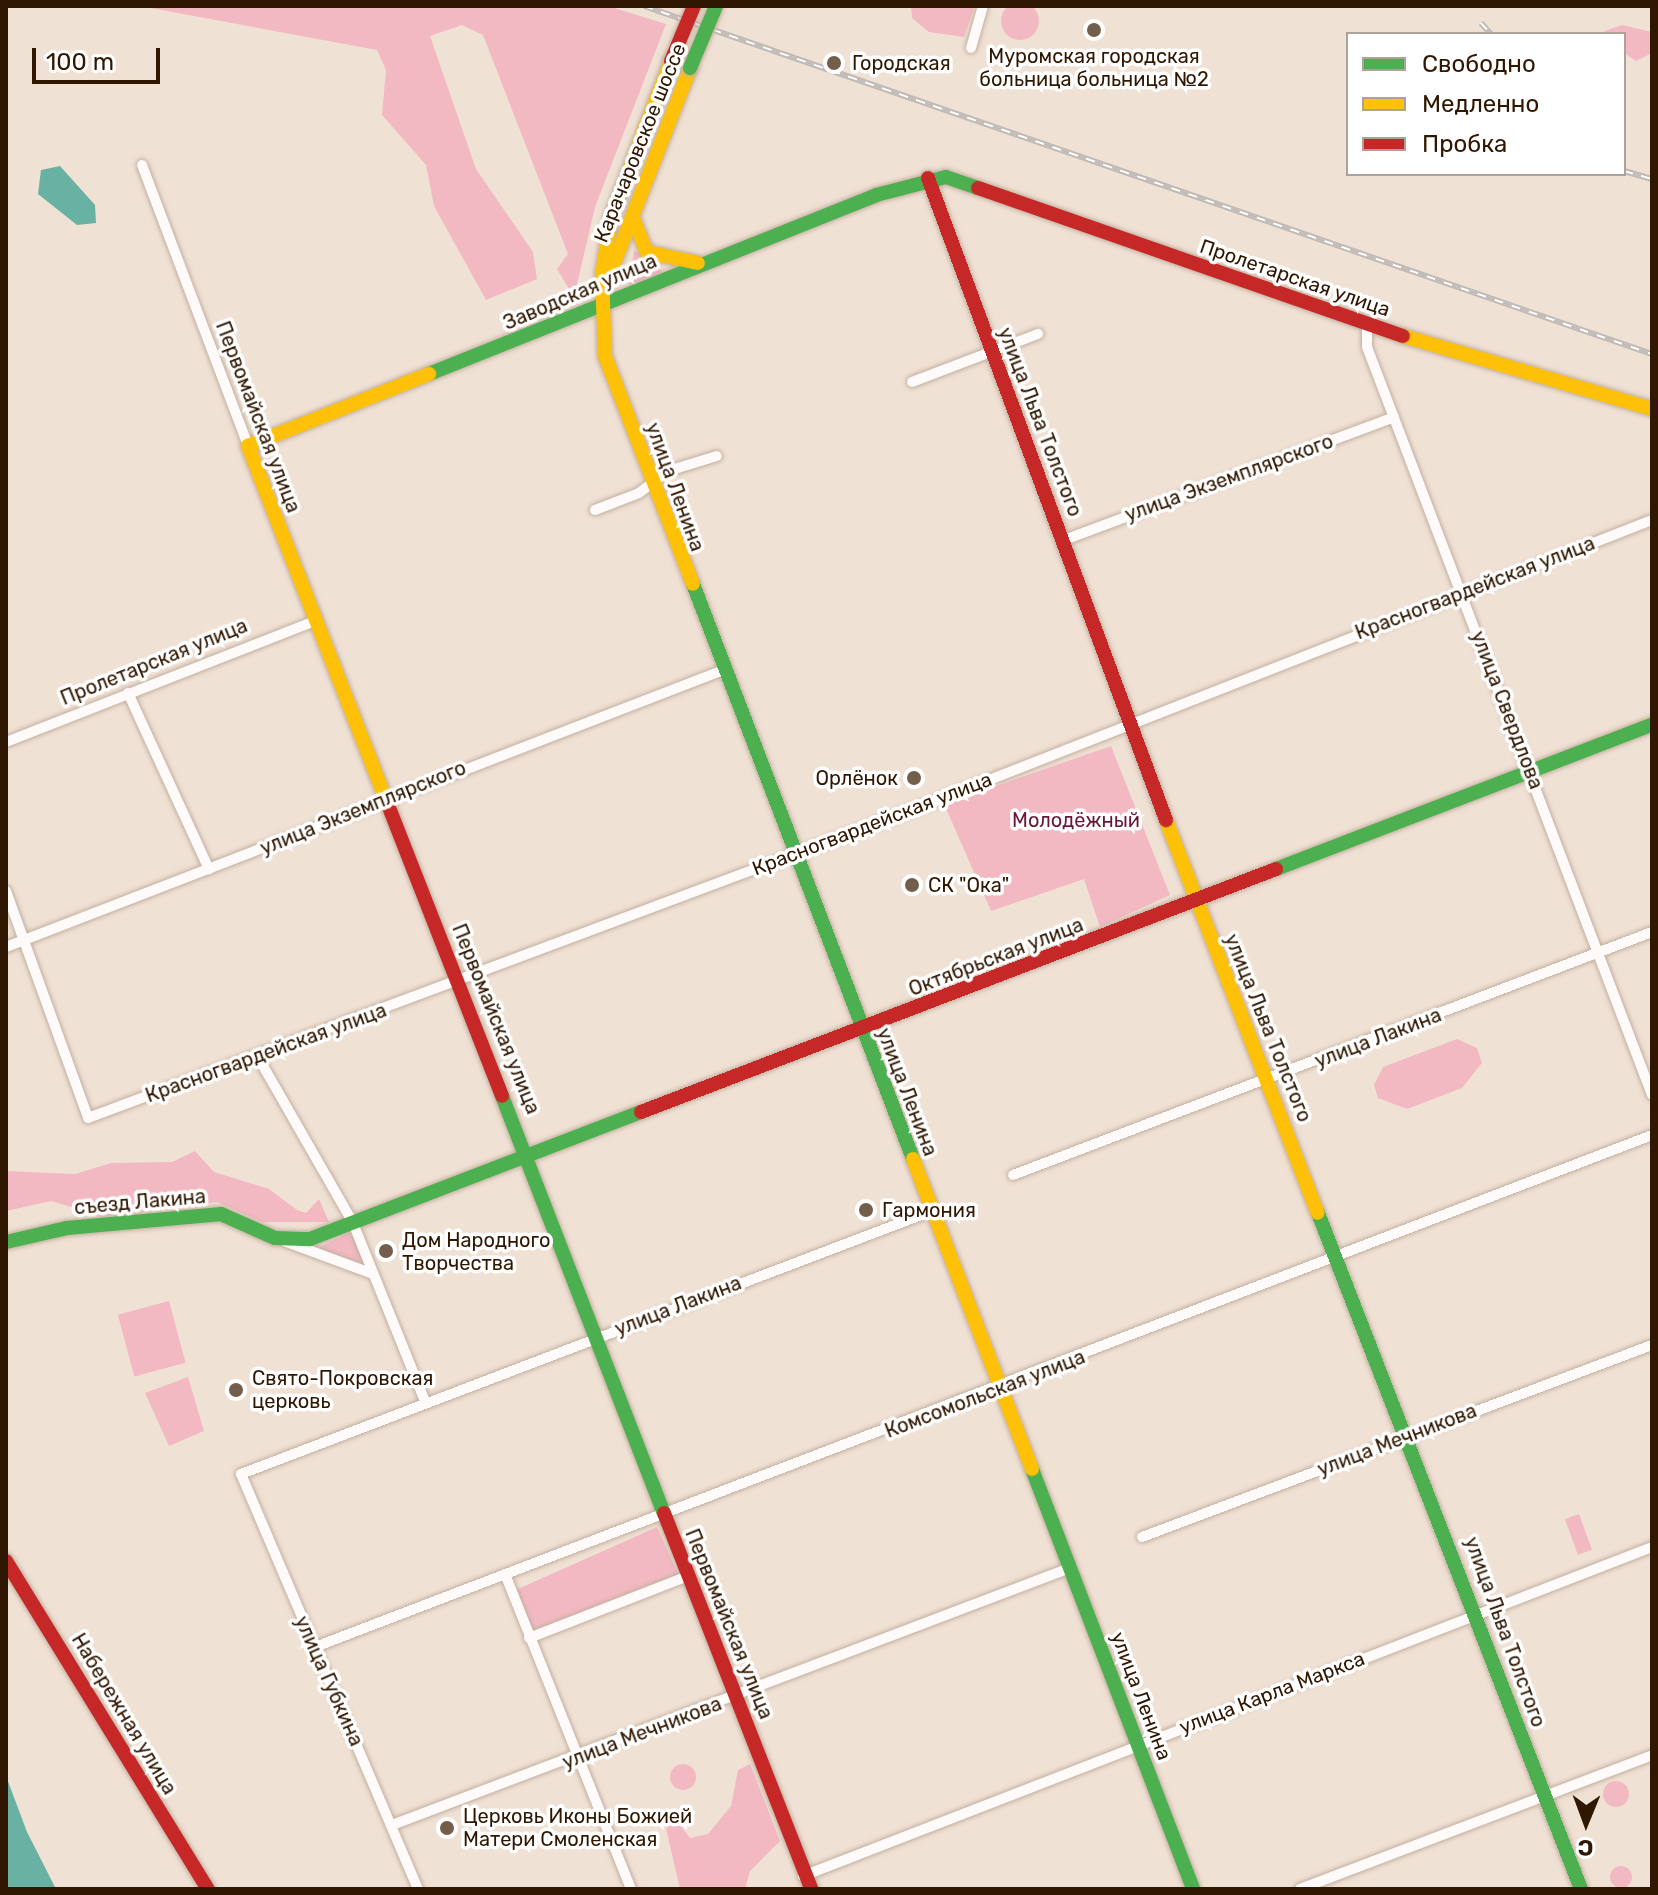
<!DOCTYPE html>
<html>
<head>
<meta charset="utf-8">
<style>
  body { margin:0 }
  #map { position:relative; width:1658px; height:1895px; overflow:hidden; background:#f0e1d5; font-family:Rubik,sans-serif }
  div>[style] { position:absolute }
  .green>* { inset:0; background:#f3b9c3; transform-origin:0 0 }
  .round { border-radius:50% }
  .water>* { inset:0; background:#68b1a3 }
  .roads { filter:drop-shadow(0 0 2px #c2b09f) drop-shadow(0 0 2px #c2b09f) }
  .street>* { height:10px; margin:-5px; padding:0 5px; transform-origin:5px; border-radius:5px; background:#fdfaf9 }
  .fast>* { height:14px; margin:-7px; padding:0 7px; transform-origin:7px; border-radius:7px; background:#4caf50 }
  .slow>* { height:14px; margin:-7px; padding:0 7px; transform-origin:7px; border-radius:7px; background:#ffc107 }
  .jam>* { height:14px; margin:-7px; padding:0 7px; transform-origin:7px; border-radius:7px; background:#c62828 }
  .rail>* { height:6px; margin-top:-3px; transform-origin:0; background:repeating-linear-gradient(90deg,#fff 0 9px,#c0bab6 0 18px); box-sizing:border-box; border-block:2px solid #c0bab6 }
  .bridges { filter:drop-shadow(0 0 2px #c2b09f) drop-shadow(0 0 2px #c2b09f) }
  .fast-bridge>* { height:14px; margin:-7px; padding:0 7px; transform-origin:7px; border-radius:7px; background:#4caf50 }
  .jam-bridge>* { height:14px; margin:-7px; padding:0 7px; transform-origin:7px; border-radius:7px; background:#c62828 }
  .dots>* { width:22px; height:22px; translate:-50% -50%; box-sizing:border-box; border:4px solid #fff; border-radius:50% }
  span { translate:-50% -50%; white-space:nowrap; text-align:center; line-height:1.15; -webkit-text-stroke:7px #fff; paint-order:stroke }
  .poi-label { font-size:20px; color:#301701 }
  .left { translate:0 -50%; text-align:left }
  .right { translate:-100% -50%; text-align:right }
  .street-label { font-size:20px; color:#301701 }
  .park-label { font-size:20px; color:#6b1838 }
  .frame { position:absolute; inset:0; border:8px solid #301701; pointer-events:none }
  .legend { position:absolute; left:1346px; top:32px; width:280px; height:144px; box-sizing:border-box; background:#fff; border:2px solid #aca299; margin:0; padding:10px 14px; list-style:none; font-size:24px; color:#301701 }
  .legend li { display:flex; align-items:center; gap:16px; height:40px }
  .legend b { width:40px; border:2px solid #aca299 }
  .north { position:absolute; left:1546px; top:1783px; width:80px; height:80px; -webkit-text-stroke:6px #fff; paint-order:stroke; rotate:181deg; font-size:22px; font-weight:700; line-height:32px; text-align:center; color:#301701 }
  .north::after { content:''; display:block; margin:auto; width:28px; height:36px; background:#301701; clip-path:polygon(50% 0,100% 100%,50% 72%,0 100%) }
  .scale { position:absolute; left:32px; top:48px; width:128px; height:36px; box-sizing:border-box; border:4px solid #301701; border-top:0; padding-left:10px; font-size:24px; line-height:28px; white-space:nowrap; color:#301701; -webkit-text-stroke:6px #fff; paint-order:stroke }
</style>
</head>
<body>
<div id="map">
  <div class="green">
    <i class="round" style="left:1001px;top:2px;width:38px;height:38px"></i>
    <i style="clip-path:polygon(140px 6px,608px 6px,666px 24px,595px 207px,574px 297px,557px 269px,568px 254px,483px 35px,462px 25px,430px 36px,476px 169px,533px 252px,537px 279px,486px 300px,434px 206px,426px 165px,382px 115px,386px 70px,377px 50px)"></i>
    <i style="clip-path:polygon(911px 6px,975px 6px,964px 37px,929px 32px,912px 18px)"></i>
    <i style="clip-path:polygon(1622px 25px,1652px 32px,1652px 53px,1636px 61px,1624px 53px,1624px 34px,1597px 34px)"></i>
    <i style="clip-path:polygon(634px 250px,661px 270px,663px 273px,629px 285px)"></i>
    <i style="clip-path:polygon(1111px 746px,1170px 895px,1100px 927px,1084px 879px,991px 911px,944px 804px)"></i>
    <i style="clip-path:polygon(1457px 1039px,1477px 1048px,1482px 1063px,1462px 1088px,1407px 1109px,1378px 1098px,1374px 1085px,1383px 1067px)"></i>
    <i style="clip-path:polygon(195px 1151px,214px 1172px,269px 1189px,297px 1210px,306px 1213px,319px 1199px,329px 1222px,262px 1222px,217px 1202px,103px 1217px,51px 1201px,6px 1211px,6px 1171px,75px 1174px,111px 1163px,172px 1162px)"></i>
    <i style="clip-path:polygon(348px 1233px,356px 1238px,363px 1264px,318px 1248px)"></i>
    <i style="left:169px;top:1301px;width:64px;height:53px;rotate:75deg"></i>
    <i style="clip-path:polygon(188px 1377px,204px 1431px,169px 1446px,145px 1393px)"></i>
    <i style="left:1579px;top:1514px;width:38px;height:15px;rotate:70deg"></i>
    <i style="left:657px;top:1527px;width:54px;height:156px;rotate:66deg"></i>
    <i class="round" style="left:670px;top:1764px;width:26px;height:26px"></i>
    <i style="clip-path:polygon(750px 1764px,780px 1841px,750px 1871px,745px 1889px,680px 1889px,666px 1828px,677px 1821px,690px 1838px,708px 1834px,731px 1806px,738px 1770px)"></i>
    <i class="round" style="left:1603px;top:1781px;width:26px;height:26px"></i>
    <i class="round" style="left:1610px;top:1866px;width:22px;height:22px"></i>
  </div>
  <div class="water">
    <i style="clip-path:polygon(60px 166px,95px 205px,96px 223px,77px 225px,38px 194px,41px 170px)"></i>
    <i style="clip-path:polygon(6px 1776px,27px 1832px,56px 1889px,6px 1889px)"></i>
  </div>
  <div class="roads">
    <div class="street">
      <i style="left:971px;top:48px;width:44px;rotate:-74.1deg"></i>
      <i style="left:142px;top:165px;width:300px;rotate:69.3deg"></i>
      <i style="left:1367px;top:325px;width:22px;rotate:90deg"></i>
      <i style="left:1367px;top:347px;width:800px;rotate:69.14deg"></i>
      <i style="left:912px;top:382px;width:135px;rotate:-20.9deg"></i>
      <i style="left:595px;top:510px;width:47px;rotate:-21.1deg"></i>
      <i style="left:639px;top:493px;width:36px;rotate:-37deg"></i>
      <i style="left:668px;top:471px;width:51px;rotate:-17deg"></i>
      <i style="left:1064px;top:540px;width:352px;rotate:-20.4deg"></i>
      <i style="left:128px;top:693px;width:194px;rotate:65.3deg"></i>
      <i style="left:6px;top:742px;width:334px;rotate:-21.4deg"></i>
      <i style="left:6px;top:891px;width:241px;rotate:70.1deg"></i>
      <i style="left:88px;top:1118px;width:872px;rotate:-20.47deg"></i>
      <i style="left:905px;top:813px;width:802px;rotate:-21.42deg"></i>
      <i style="left:6px;top:947px;width:766px;rotate:-21.11deg"></i>
      <i style="left:258px;top:1057px;width:191px;rotate:60.2deg"></i>
      <i style="left:353px;top:1223px;width:192px;rotate:68deg"></i>
      <i style="left:1013px;top:1175px;width:684px;rotate:-20.82deg"></i>
      <i style="left:284px;top:1241px;width:95px;rotate:20.3deg"></i>
      <i style="left:1142px;top:1537px;width:545px;rotate:-20.63deg"></i>
      <i style="left:505px;top:1574px;width:339px;rotate:68.2deg"></i>
      <i style="left:529px;top:1638px;width:171px;rotate:-21.3deg"></i>
      <i style="left:315px;top:1647px;width:1432px;rotate:-20.95deg"></i>
      <i style="left:392px;top:1825px;width:725px;rotate:-20.76deg"></i>
      <i style="left:803px;top:1876px;width:911px;rotate:-21.18deg"></i>
      <i style="left:418px;top:1889px;width:451px;rotate:-113.1deg"></i>
      <i style="left:241px;top:1474px;width:739px;rotate:-20.84deg"></i>
      <i style="left:1300px;top:1889px;width:377px;rotate:-20.8deg"></i>
    </div>
    <div class="fast">
      <i style="left:429px;top:374px;width:482px;rotate:-21.8deg"></i>
      <i style="left:876px;top:195px;width:72px;rotate:-14.4deg"></i>
      <i style="left:946px;top:177px;width:34px;rotate:19deg"></i>
      <i style="left:693px;top:584px;width:616px;rotate:69.06deg"></i>
      <i style="left:1276px;top:869px;width:403px;rotate:-21deg"></i>
      <i style="left:502px;top:1096px;width:447px;rotate:68.8deg"></i>
      <i style="left:1318px;top:1213px;width:725px;rotate:68.74deg"></i>
      <i style="left:6px;top:1242px;width:63px;rotate:-12.9deg"></i>
      <i style="left:67px;top:1228px;width:155px;rotate:-5.2deg"></i>
      <i style="left:221px;top:1214px;width:59px;rotate:24deg"></i>
      <i style="left:275px;top:1238px;width:35px;rotate:2deg"></i>
      <i style="left:310px;top:1239px;width:355px;rotate:-21deg"></i>
      <i style="left:1032px;top:1469px;width:450px;rotate:69deg"></i>
    </div>
    <div class="slow">
      <i style="left:671px;top:61px;width:167px;rotate:111deg"></i>
      <i style="left:611px;top:217px;width:59px;rotate:98.8deg"></i>
      <i style="left:602px;top:275px;width:81px;rotate:87.9deg"></i>
      <i style="left:605px;top:356px;width:244px;rotate:68.9deg"></i>
      <i style="left:633px;top:218px;width:37px;rotate:68deg"></i>
      <i style="left:647px;top:252px;width:52px;rotate:12.2deg"></i>
      <i style="left:606px;top:284px;width:232px;rotate:-68.7deg"></i>
      <i style="left:1403px;top:336px;width:259px;rotate:16.3deg"></i>
      <i style="left:390px;top:810px;width:391px;rotate:-111.3deg"></i>
      <i style="left:248px;top:446px;width:195px;rotate:-21.7deg"></i>
      <i style="left:1166px;top:820px;width:421px;rotate:68.9deg"></i>
      <i style="left:913px;top:1159px;width:332px;rotate:69deg"></i>
    </div>
    <div class="jam">
      <i style="left:928px;top:178px;width:685px;rotate:69.66deg"></i>
      <i style="left:978px;top:188px;width:450px;rotate:19.2deg"></i>
      <i style="left:390px;top:810px;width:307px;rotate:68.6deg"></i>
      <i style="left:641px;top:1112px;width:680px;rotate:-20.94deg"></i>
      <i style="left:664px;top:1513px;width:404px;rotate:68.6deg"></i>
      <i style="left:6px;top:1561px;width:385px;rotate:58.4deg"></i>
    </div>
  </div>
  <div class="rail">
    <i style="left:644px;top:6px;width:1066px;rotate:19.05deg"></i>
    <i style="left:1481px;top:23px;width:15px;rotate:48deg"></i>
    <i style="left:1624px;top:171px;width:29px;rotate:16deg"></i>
  </div>
  <div class="bridges">
    <div class="fast-bridge">
      <i style="left:690px;top:68px;width:67px;rotate:-67.2deg"></i>
    </div>
    <div class="jam-bridge">
      <i style="left:671px;top:61px;width:60px;rotate:-67.3deg"></i>
    </div>
  </div>
  <div class="dots">
    <i style="left:1094px;top:30px;background:#735e4b"></i>
    <i style="left:834px;top:63px;background:#735e4b"></i>
    <i style="left:914px;top:778px;background:#735e4b"></i>
    <i style="left:912px;top:885px;background:#735e4b"></i>
    <i style="left:866px;top:1210px;background:#735e4b"></i>
    <i style="left:386px;top:1251px;background:#735e4b"></i>
    <i style="left:236px;top:1390px;background:#735e4b"></i>
    <i style="left:447px;top:1828px;background:#735e4b"></i>
  </div>
  <div class="poi-label">
    <span style="left:1094px;top:68px">Муромская городская<br>больница больница №2</span>
    <span class="left" style="left:852px;top:63px">Городская</span>
    <span class="right" style="left:898px;top:778px">Орлёнок</span>
    <span class="left" style="left:928px;top:885px">СК "Ока"</span>
    <span class="left" style="left:882px;top:1210px">Гармония</span>
    <span class="left" style="left:402px;top:1252px">Дом Народного<br>Творчества</span>
    <span class="left" style="left:252px;top:1390px">Свято-Покровская<br>церковь</span>
    <span class="left" style="left:463px;top:1828px">Церковь Иконы Божией<br>Матери Смоленская</span>
  </div>
  <div class="street-label">
    <span style="left:640px;top:143px;rotate:-68deg">Карачаровское шоссе</span>
    <span style="left:1295px;top:278px;rotate:19deg">Пролетарская улица</span>
    <span style="left:580px;top:292px;rotate:-23deg">Заводская улица</span>
    <span style="left:258px;top:417px;rotate:69deg">Первомайская улица</span>
    <span style="left:1040px;top:422px;rotate:69deg">улица Льва Толстого</span>
    <span style="left:1229px;top:478px;rotate:-20deg">улица Экземплярского</span>
    <span style="left:675px;top:487px;rotate:70deg">улица Ленина</span>
    <span style="left:1475px;top:588px;rotate:-21deg">Красногвардейская улица</span>
    <span style="left:154px;top:662px;rotate:-22deg">Пролетарская улица</span>
    <span style="left:1507px;top:710px;rotate:69deg">улица Свердлова</span>
    <span style="left:363px;top:808px;rotate:-22deg">улица Экземплярского</span>
    <span style="left:872px;top:824px;rotate:-21deg">Красногвардейская улица</span>
    <span style="left:996px;top:957px;rotate:-21deg">Октябрьская улица</span>
    <span style="left:496px;top:1019px;rotate:68deg">Первомайская улица</span>
    <span style="left:1268px;top:1028px;rotate:68deg">улица Льва Толстого</span>
    <span style="left:1378px;top:1038px;rotate:-21deg">улица Лакина</span>
    <span style="left:266px;top:1053px;rotate:-20deg">Красногвардейская улица</span>
    <span style="left:907px;top:1092px;rotate:69deg">улица Ленина</span>
    <span style="left:140px;top:1202px;rotate:-5deg">съезд Лакина</span>
    <span style="left:678px;top:1306px;rotate:-21deg">улица Лакина</span>
    <span style="left:985px;top:1394px;rotate:-21deg">Комсомольская улица</span>
    <span style="left:1397px;top:1440px;rotate:-21deg">улица Мечникова</span>
    <span style="left:729px;top:1624px;rotate:68deg">Первомайская улица</span>
    <span style="left:1505px;top:1632px;rotate:70deg">улица Льва Толстого</span>
    <span style="left:329px;top:1681px;rotate:66deg">улица Губкина</span>
    <span style="left:1272px;top:1693px;rotate:-21deg">улица Карла Маркса</span>
    <span style="left:1141px;top:1696px;rotate:69deg">улица Ленина</span>
    <span style="left:124px;top:1714px;rotate:59deg">Набережная улица</span>
    <span style="left:642px;top:1733px;rotate:-21deg">улица Мечникова</span>
  </div>
  <div class="park-label">
    <span style="left:1076px;top:820px">Молодёжный</span>
  </div>
  <div class="frame"></div>
  <ul class="legend">
  <li><b style="height:10px;background:#4caf50"></b>Свободно</li>
  <li><b style="height:10px;background:#ffc107"></b>Медленно</li>
  <li><b style="height:10px;background:#c62828"></b>Пробка</li>
  </ul>
  <div class="north">С</div>
  <div class="scale">100 m</div>
</div>
</body>
</html>
